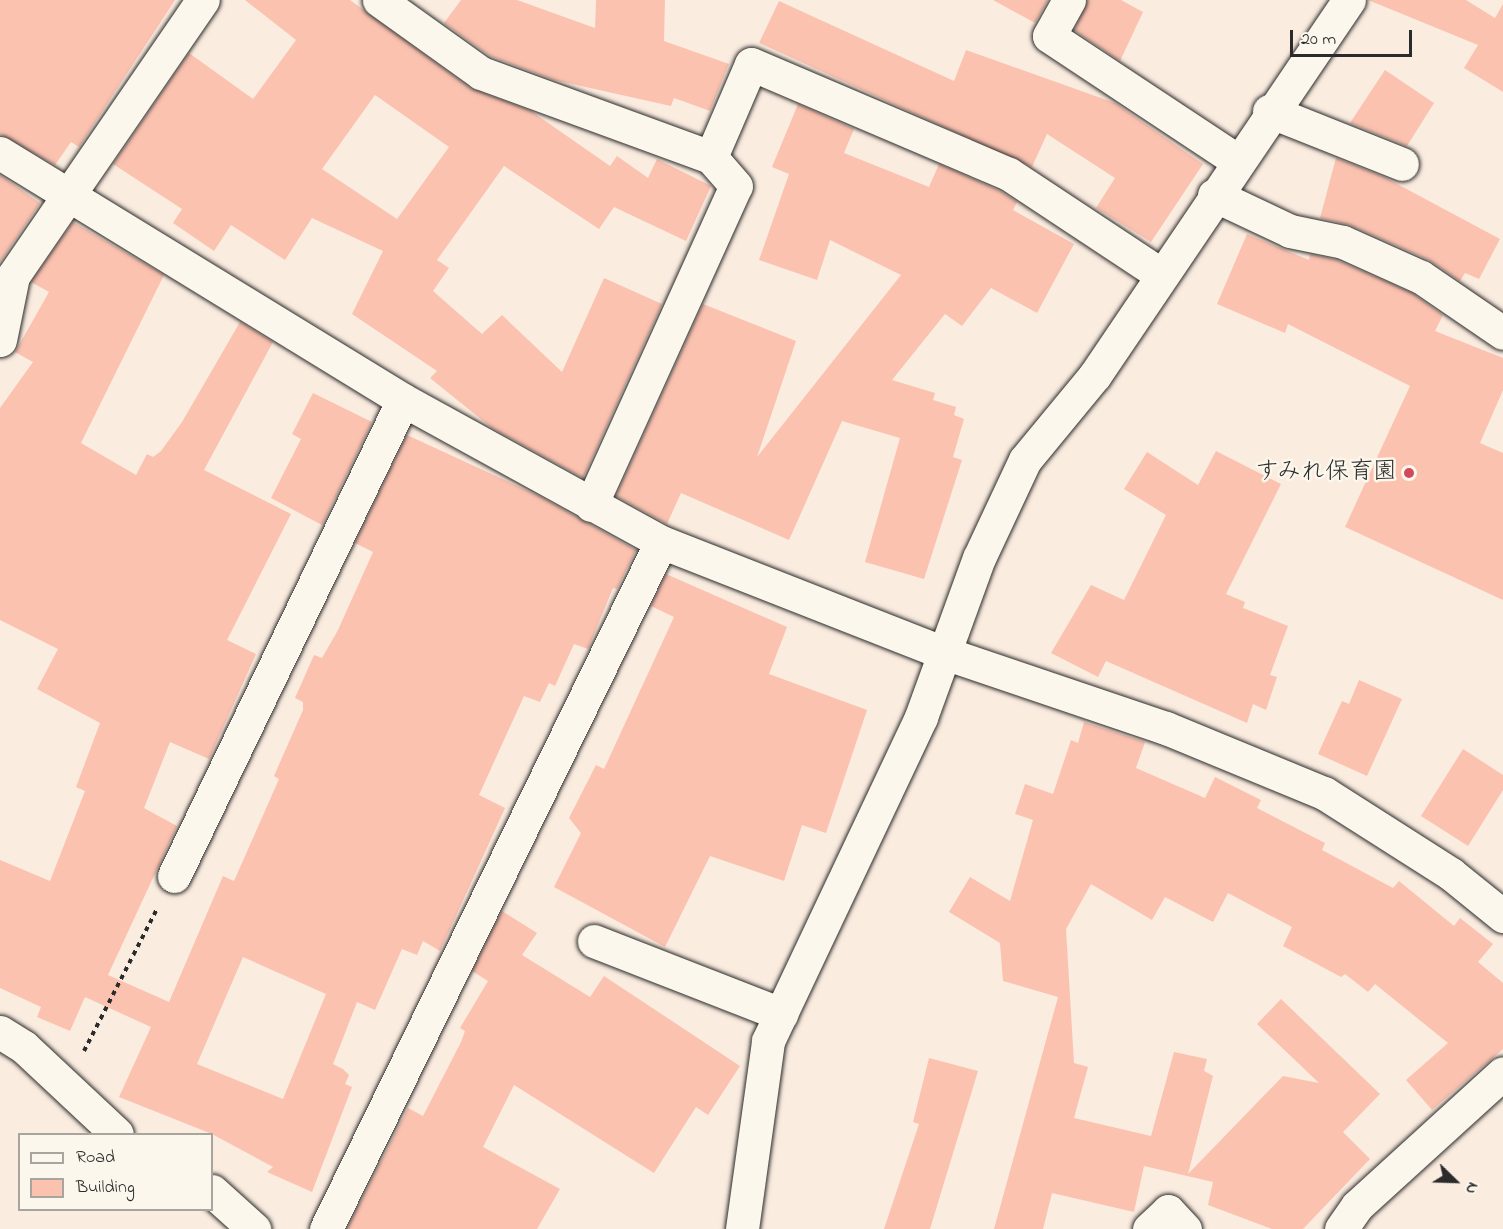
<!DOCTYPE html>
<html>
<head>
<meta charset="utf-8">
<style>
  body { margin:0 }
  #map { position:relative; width:1503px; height:1229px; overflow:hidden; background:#fbece0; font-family:"Indie Flower","Klee One",sans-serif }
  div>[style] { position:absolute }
  .building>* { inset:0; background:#fbc2b0 }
  .path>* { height:4px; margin-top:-2px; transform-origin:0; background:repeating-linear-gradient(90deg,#2b2b2b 0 4.5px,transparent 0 9px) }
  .roads { filter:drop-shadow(0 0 2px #2b2b2b) drop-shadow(0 0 2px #2b2b2b) }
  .minor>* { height:33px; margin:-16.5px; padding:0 16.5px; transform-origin:16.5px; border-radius:16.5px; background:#fbf7ec }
  .tertiary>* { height:33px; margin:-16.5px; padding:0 16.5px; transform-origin:16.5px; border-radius:16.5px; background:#fbf7ec }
  .dots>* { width:16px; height:16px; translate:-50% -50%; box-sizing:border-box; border:3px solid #fbf7ec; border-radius:50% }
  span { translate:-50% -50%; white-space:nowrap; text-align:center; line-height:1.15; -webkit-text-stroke:5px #fbf7ec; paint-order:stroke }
  .poi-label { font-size:24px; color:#2b2b2b }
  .right { translate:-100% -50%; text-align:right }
  .legend { position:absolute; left:18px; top:1133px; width:195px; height:78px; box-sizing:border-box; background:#fbf7ec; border:2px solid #a8a59f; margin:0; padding:8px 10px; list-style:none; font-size:18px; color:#2b2b2b }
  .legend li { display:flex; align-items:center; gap:12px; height:30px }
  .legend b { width:30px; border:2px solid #a8a59f }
  .north { position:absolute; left:1425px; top:1151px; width:60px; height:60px; -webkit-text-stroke:4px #fbf7ec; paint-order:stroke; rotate:113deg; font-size:16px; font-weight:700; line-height:24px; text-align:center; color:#2b2b2b }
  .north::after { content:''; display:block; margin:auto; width:21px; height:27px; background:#2b2b2b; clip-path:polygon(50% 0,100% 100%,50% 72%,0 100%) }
  .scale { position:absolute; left:1290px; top:30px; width:122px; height:27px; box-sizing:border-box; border:3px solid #2b2b2b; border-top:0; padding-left:8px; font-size:18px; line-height:21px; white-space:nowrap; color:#2b2b2b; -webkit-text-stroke:4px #fbf7ec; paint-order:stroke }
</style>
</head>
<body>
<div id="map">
  <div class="building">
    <i style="clip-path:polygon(0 0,175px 0,79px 147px,71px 142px,55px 165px,0 134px)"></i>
    <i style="clip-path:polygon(evenodd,245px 0,350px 0,470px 88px,531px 111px,610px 166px,617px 156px,648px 178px,657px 159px,711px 186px,686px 241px,614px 207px,599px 229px,504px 166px,437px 260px,449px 268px,433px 291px,482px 334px,502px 315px,562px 372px,604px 278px,662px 304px,583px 478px,492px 428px,430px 378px,437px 371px,352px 314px,383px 251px,312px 218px,285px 260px,231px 225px,214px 251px,173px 223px,182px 209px,113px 164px,189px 53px,253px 99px,296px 40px,245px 0,375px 95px,449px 147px,397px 219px,322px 169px,375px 95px)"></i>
    <i style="clip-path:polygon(461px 0,517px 0,595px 28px,596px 0,665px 0,664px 41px,729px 64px,710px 111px,674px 98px,671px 106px,554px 80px,490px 56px,444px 23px)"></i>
    <i style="clip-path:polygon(993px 0,1048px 0,1035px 23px)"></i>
    <i style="clip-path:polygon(1088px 0,1121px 0,1143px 12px,1120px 61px,1074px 30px)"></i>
    <i style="clip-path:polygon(1368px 0,1466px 0,1495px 18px,1503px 4px,1503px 92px,1464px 68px,1478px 45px)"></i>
    <i style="clip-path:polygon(779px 1px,954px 81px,966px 50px,1115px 103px,1203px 164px,1151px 242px,1096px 208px,1115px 178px,1047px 134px,1032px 167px,759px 43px)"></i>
    <i style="clip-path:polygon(1385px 70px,1434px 103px,1407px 146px,1350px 123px)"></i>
    <i style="clip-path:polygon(798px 104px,854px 129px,844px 153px,929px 187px,939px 164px,1000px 191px,1017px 202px,1013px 210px,1074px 244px,1037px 313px,991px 288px,962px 326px,945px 314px,892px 380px,935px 393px,933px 400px,956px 407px,954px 415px,964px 419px,953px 457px,962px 460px,924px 579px,865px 562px,900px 438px,842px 421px,789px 540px,681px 493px,667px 524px,616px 496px,703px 304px,796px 341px,757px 457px,901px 275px,830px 240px,817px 280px,759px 260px,789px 174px,772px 167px)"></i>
    <i style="clip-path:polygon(1336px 158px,1386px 178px,1500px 239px,1479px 279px,1465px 273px,1460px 281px,1429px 260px,1350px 225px,1320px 218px)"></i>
    <i style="clip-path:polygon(0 175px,40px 203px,0 262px)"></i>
    <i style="clip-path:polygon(evenodd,73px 222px,164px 275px,81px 443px,136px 475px,147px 454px,153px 457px,161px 451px,182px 422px,240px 322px,273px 342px,204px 470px,291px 514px,227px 640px,256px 654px,209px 759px,170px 742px,144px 808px,177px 826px,108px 975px,169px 1002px,223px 876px,234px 881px,279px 779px,274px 776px,303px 710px,303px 702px,295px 698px,314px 655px,322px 658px,338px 630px,373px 552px,355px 543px,407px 435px,539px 496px,636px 550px,617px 589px,613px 588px,588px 649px,574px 644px,555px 686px,549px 683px,540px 702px,524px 696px,479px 795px,505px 808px,440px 951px,423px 941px,417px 955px,402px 949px,375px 1010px,357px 1002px,333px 1064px,343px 1069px,349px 1075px,345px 1084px,352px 1087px,312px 1192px,267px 1172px,273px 1167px,212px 1134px,119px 1097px,151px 1027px,85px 997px,70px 1031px,37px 1017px,41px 1007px,0 988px,0 860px,50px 881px,85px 791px,76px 787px,100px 723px,37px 689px,58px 649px,0 620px,0 408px,33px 362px,15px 352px,49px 292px,31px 282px,73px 222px,243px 957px,326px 994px,283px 1099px,197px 1064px,243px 957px)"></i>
    <i style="clip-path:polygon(1247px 234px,1309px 260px,1310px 254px,1337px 260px,1412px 293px,1443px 315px,1435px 331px,1503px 358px,1503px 390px,1480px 443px,1503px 453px,1503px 600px,1345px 527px,1410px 386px,1288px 324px,1285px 333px,1217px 304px)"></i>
    <i style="clip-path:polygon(313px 393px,372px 422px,322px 525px,271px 498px,301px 439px,292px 434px)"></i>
    <i style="clip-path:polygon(1216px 451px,1281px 484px,1226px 594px,1245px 602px,1243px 608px,1288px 626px,1270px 675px,1277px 677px,1266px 710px,1253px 704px,1247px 723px,1106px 661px,1098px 677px,1051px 653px,1091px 585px,1124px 600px,1166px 515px,1124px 489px,1147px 452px,1198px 485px)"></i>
    <i style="clip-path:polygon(666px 574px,787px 627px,769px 674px,867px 710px,826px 833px,802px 825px,784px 881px,710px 856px,665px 947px,554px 887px,581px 833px,569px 818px,596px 765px,604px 769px,674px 617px,651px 606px)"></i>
    <i style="clip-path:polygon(1359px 680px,1402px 699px,1367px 776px,1318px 754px,1342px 701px,1349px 704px)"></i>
    <i style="clip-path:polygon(1084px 722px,1145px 742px,1136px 768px,1205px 798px,1215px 777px,1261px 800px,1257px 808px,1325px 843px,1322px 850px,1393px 888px,1399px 881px,1454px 926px,1460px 918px,1493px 944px,1478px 962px,1503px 983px,1503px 1049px,1432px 1110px,1406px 1080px,1448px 1043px,1375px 984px,1368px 992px,1345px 974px,1341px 977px,1283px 946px,1292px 927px,1228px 893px,1213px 922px,1165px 897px,1152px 920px,1091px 884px,1066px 929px,1074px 1063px,1088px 1067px,1074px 1118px,1151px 1136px,1174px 1052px,1207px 1059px,1204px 1071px,1213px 1076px,1188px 1174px,1283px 1076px,1319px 1083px,1257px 1024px,1281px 999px,1380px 1094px,1343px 1132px,1370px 1159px,1303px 1229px,1272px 1229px,1208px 1205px,1213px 1182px,1144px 1166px,1134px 1212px,1052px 1193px,1043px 1229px,994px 1229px,1058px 997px,1003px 981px,1000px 943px,949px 912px,970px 877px,1010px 901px,1033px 820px,1015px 814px,1025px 784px,1053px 794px,1071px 740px,1078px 743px)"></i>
    <i style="clip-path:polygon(1463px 749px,1503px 775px,1503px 790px,1468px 846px,1421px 816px)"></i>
    <i style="clip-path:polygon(502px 911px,537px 933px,522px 955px,590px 997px,604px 976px,740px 1066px,708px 1115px,696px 1107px,654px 1173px,514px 1085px,483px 1147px,560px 1189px,537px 1229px,347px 1229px,408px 1108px,423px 1116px,461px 1042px,465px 1031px,460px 1028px,488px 981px,472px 971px)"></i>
    <i style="clip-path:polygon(929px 1058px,978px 1071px,930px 1229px,884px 1229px,919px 1124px,913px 1122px)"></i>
  </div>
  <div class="path">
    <i style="left:84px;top:1051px;width:160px;rotate:-62.8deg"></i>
  </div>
  <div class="roads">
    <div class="minor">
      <i style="left:379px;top:0;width:125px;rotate:35.6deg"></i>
      <i style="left:481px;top:73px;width:245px;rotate:20.1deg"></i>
      <i style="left:711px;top:157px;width:101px;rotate:-66.7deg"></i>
      <i style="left:751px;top:64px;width:280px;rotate:23.1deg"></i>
      <i style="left:1009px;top:174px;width:181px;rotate:33.5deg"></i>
      <i style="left:1069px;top:0;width:41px;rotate:119.1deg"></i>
      <i style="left:1049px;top:36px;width:224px;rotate:33.5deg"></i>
      <i style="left:1269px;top:111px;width:143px;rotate:21.7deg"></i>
      <i style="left:0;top:153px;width:473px;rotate:31.5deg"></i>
      <i style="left:403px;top:400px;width:294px;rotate:28.8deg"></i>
      <i style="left:661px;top:542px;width:307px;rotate:21.4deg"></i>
      <i style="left:947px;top:654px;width:231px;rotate:18.7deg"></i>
      <i style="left:1166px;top:728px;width:171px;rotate:22.4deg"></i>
      <i style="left:1324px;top:793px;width:151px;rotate:32.5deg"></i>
      <i style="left:1451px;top:874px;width:67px;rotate:38.9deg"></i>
      <i style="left:1214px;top:195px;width:84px;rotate:25.3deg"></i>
      <i style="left:1290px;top:231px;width:54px;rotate:11.7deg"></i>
      <i style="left:1343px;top:242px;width:85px;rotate:24.2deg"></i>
      <i style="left:1421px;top:277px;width:99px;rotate:34.3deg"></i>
      <i style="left:0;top:340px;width:65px;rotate:-78.5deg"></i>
      <i style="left:13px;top:276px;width:335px;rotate:-55.5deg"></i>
      <i style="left:591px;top:505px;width:350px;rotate:-65.6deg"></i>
      <i style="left:736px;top:186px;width:38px;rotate:-131deg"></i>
      <i style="left:174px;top:876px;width:528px;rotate:-64.31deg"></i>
      <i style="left:594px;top:941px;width:201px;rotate:21.3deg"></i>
      <i style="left:0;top:1032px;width:28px;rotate:32deg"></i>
      <i style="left:24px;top:1047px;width:127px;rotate:43.1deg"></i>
      <i style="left:212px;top:1191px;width:57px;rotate:42.1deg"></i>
      <i style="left:326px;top:1229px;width:764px;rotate:-64deg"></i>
      <i style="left:1149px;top:1229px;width:26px;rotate:-43deg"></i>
      <i style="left:1168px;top:1211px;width:25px;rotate:47deg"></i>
      <i style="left:1341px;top:1229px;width:28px;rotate:-55deg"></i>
      <i style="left:1357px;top:1206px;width:197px;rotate:-42.3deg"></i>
    </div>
    <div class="tertiary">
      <i style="left:742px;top:1229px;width:190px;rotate:-82.1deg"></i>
      <i style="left:768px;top:1041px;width:358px;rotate:-64.7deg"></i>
      <i style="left:921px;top:717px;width:169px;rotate:-70deg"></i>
      <i style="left:979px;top:558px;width:108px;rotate:-64.9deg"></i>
      <i style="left:1025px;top:460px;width:110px;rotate:-50.5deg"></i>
      <i style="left:1095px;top:375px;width:453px;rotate:-55.9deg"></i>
    </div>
  </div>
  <div class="dots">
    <i style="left:1409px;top:473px;background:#d1495b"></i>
  </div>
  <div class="poi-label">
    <span class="right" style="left:1397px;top:473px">すみれ保育園</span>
  </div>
  <ul class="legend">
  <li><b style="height:8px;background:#fbf7ec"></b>Road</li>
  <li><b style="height:16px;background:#fbc2b0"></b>Building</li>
  </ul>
  <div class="north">N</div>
  <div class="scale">20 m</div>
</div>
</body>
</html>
